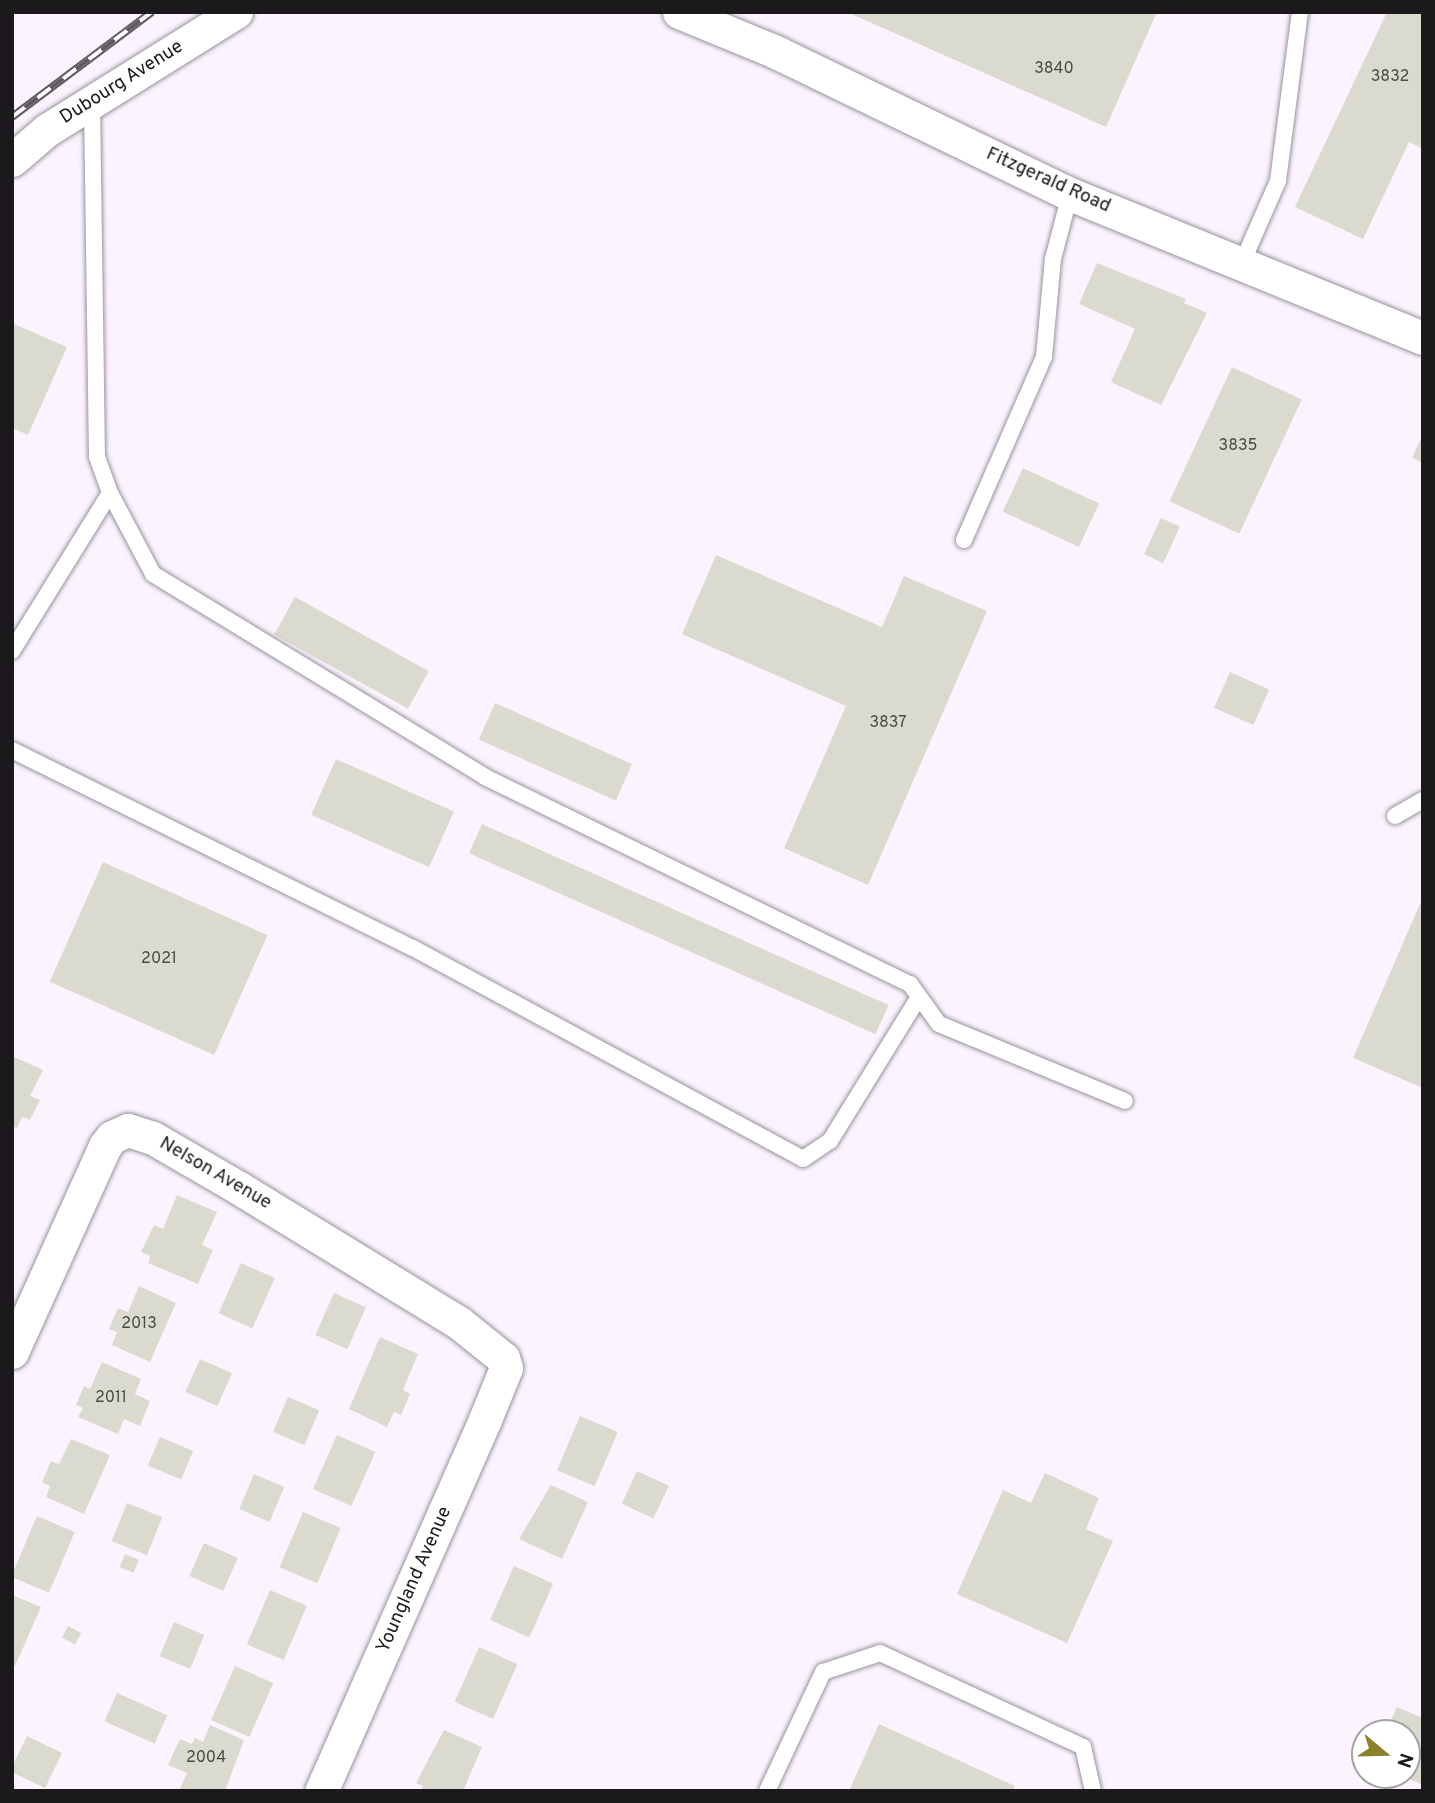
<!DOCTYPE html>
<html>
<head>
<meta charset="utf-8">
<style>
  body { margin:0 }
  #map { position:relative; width:1435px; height:1803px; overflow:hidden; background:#fbf4ff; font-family:Overpass,sans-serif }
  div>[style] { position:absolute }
  .building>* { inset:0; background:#dbdace; transform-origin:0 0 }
  .roads { filter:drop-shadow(0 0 2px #99929b) drop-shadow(0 0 2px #99929b) }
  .service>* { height:16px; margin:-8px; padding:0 8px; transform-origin:8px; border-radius:8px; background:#fff }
  .minor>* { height:33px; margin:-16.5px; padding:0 16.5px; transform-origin:16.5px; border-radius:16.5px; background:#fff }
  .rail>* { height:8px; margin-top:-4px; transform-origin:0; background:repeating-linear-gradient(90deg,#fff 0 16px,#5e5b60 0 32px); box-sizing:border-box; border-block:2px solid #5e5b60 }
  span { translate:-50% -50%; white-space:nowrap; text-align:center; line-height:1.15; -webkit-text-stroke:5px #fff; paint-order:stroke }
  .number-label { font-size:16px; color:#4b4948 }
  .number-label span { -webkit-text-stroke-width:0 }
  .street-label { font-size:19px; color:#1b191c }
  .frame { position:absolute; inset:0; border:14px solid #1b191c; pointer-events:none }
  .north { position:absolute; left:1351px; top:1719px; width:70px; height:70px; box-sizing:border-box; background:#fff; border:2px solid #a4a3a4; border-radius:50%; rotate:109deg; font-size:19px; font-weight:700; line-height:28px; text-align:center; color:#1b191c }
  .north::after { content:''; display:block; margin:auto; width:24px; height:32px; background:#8b822a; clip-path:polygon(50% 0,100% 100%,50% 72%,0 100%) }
</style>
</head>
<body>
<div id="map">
  <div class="building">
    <i style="clip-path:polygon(847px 12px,1157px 12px,1106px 127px)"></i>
    <i style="clip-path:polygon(1387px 12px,1423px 12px,1423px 149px,1409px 142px,1363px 239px,1295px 207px)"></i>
    <i style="clip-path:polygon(1097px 263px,1186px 299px,1184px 303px,1207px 313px,1161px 405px,1111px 382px,1135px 329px,1079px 304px)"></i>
    <i style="clip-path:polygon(12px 323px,67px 347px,28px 435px,12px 428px)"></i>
    <i style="left:1232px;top:367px;width:77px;height:148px;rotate:25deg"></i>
    <i style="clip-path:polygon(1423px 434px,1423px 463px,1412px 458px)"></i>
    <i style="left:1023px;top:468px;width:84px;height:48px;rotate:25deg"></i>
    <i style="left:1161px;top:518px;width:21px;height:40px;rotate:25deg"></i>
    <i style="clip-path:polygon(716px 555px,882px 627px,904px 576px,987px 611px,868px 885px,784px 848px,846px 706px,682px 634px)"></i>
    <i style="left:295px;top:597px;width:153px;height:43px;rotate:29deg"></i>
    <i style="left:1230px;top:672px;width:43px;height:39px;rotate:24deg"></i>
    <i style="left:495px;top:703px;width:150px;height:40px;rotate:24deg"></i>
    <i style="left:336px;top:759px;width:129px;height:61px;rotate:24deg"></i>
    <i style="left:482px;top:824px;width:445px;height:32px;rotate:24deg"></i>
    <i style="left:103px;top:862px;width:180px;height:131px;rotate:24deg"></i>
    <i style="clip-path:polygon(1423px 897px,1423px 1088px,1353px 1058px)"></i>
    <i style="clip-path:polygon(12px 1056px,43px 1070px,30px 1096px,40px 1100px,30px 1120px,22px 1117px,17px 1128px,12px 1126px)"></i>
    <i style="clip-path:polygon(177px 1195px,217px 1212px,202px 1245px,213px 1250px,198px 1284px,148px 1263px,150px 1256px,141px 1252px,154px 1225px,163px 1229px)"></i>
    <i style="left:241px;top:1263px;width:37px;height:55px;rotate:24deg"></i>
    <i style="clip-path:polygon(139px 1286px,176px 1303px,150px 1362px,112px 1345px,117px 1332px,109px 1329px,118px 1308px,128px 1312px)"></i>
    <i style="left:334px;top:1293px;width:35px;height:46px;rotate:24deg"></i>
    <i style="clip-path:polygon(380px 1337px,418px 1354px,403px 1390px,410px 1394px,401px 1415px,394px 1412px,387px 1427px,349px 1409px)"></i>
    <i style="left:200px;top:1359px;width:35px;height:36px;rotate:24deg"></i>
    <i style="clip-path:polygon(102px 1362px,141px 1379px,135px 1394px,150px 1401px,140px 1426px,124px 1419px,118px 1434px,78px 1417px,83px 1408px,76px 1405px,84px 1386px,90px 1389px)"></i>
    <i style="left:288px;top:1397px;width:34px;height:38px;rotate:23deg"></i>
    <i style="left:580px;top:1416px;width:41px;height:59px;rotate:23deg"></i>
    <i style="left:337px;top:1435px;width:42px;height:59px;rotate:24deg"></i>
    <i style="left:160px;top:1437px;width:36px;height:31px;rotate:23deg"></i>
    <i style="clip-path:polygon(71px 1439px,110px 1455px,84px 1514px,46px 1497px,50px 1486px,42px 1482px,51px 1461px,59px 1464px)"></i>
    <i style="left:637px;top:1471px;width:35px;height:36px;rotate:25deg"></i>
    <i style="clip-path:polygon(1045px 1473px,1099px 1498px,1086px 1529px,1113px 1541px,1067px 1643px,957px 1594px,1003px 1490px,1031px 1503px)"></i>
    <i style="left:254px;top:1474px;width:33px;height:38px;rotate:23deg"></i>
    <i style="clip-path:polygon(551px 1485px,588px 1502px,562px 1559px,519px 1539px)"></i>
    <i style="left:127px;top:1503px;width:38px;height:41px;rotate:22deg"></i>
    <i style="left:303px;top:1512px;width:41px;height:60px;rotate:23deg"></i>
    <i style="left:37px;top:1516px;width:41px;height:66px;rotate:23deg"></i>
    <i style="left:204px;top:1543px;width:37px;height:36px;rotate:24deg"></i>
    <i style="left:125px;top:1554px;width:15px;height:14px;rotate:23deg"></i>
    <i style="left:514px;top:1566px;width:43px;height:59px;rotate:24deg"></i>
    <i style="left:270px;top:1590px;width:40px;height:59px;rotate:23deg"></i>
    <i style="clip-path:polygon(12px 1595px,41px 1607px,15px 1666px,12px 1665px)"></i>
    <i style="left:174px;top:1622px;width:33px;height:37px;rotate:23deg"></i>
    <i style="left:68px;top:1626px;width:15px;height:13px;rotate:28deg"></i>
    <i style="left:479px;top:1647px;width:42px;height:60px;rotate:24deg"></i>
    <i style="left:235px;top:1666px;width:42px;height:59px;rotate:24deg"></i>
    <i style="left:117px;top:1693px;width:55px;height:31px;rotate:24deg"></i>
    <i style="clip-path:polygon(1397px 1707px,1423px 1718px,1423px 1785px,1400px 1775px,1407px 1775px,1407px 1733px,1385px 1733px)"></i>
    <i style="clip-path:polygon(879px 1724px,1015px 1786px,1013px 1791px,849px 1791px)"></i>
    <i style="clip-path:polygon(210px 1725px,244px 1740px,225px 1791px,179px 1791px,187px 1773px,168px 1765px,180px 1739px,192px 1744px,195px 1738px,203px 1742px)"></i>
    <i style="clip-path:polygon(444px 1730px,482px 1747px,463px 1791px,421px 1791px,423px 1786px,416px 1783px)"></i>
    <i style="left:27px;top:1736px;width:39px;height:39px;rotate:26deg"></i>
  </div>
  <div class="roads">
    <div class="service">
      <i style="left:92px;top:101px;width:356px;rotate:89.2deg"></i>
      <i style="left:97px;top:457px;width:38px;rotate:70deg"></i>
      <i style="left:110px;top:493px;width:92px;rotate:62deg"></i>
      <i style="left:153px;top:574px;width:389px;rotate:31.4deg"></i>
      <i style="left:485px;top:777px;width:473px;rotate:26deg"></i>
      <i style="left:910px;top:984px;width:49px;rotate:54.1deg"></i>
      <i style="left:939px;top:1024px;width:201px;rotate:22.5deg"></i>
      <i style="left:1242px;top:263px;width:90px;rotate:-66.3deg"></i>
      <i style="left:1278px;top:181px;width:170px;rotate:-82.6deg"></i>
      <i style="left:964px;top:540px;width:200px;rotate:-66.4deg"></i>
      <i style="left:1044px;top:357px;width:98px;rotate:-84.8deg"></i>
      <i style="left:1053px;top:259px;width:67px;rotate:-75.3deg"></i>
      <i style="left:12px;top:651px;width:186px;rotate:-58.2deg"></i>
      <i style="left:12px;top:750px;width:447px;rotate:26.3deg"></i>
      <i style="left:413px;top:948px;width:443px;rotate:28.4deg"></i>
      <i style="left:803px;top:1159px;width:32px;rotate:-34deg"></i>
      <i style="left:830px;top:1141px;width:169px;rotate:-58.3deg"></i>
      <i style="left:1395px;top:816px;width:32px;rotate:-30deg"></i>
      <i style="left:767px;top:1791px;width:132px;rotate:-64.8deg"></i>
      <i style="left:823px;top:1672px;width:60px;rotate:-18.4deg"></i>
      <i style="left:880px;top:1653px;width:224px;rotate:24.8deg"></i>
      <i style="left:1083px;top:1747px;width:45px;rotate:77.2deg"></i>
    </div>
    <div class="minor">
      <i style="left:679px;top:12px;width:105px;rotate:22.4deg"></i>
      <i style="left:776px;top:52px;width:326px;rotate:25.8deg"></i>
      <i style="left:1070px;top:194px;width:381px;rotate:22.2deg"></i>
      <i style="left:12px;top:160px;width:46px;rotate:-40.6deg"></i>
      <i style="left:47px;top:130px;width:223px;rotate:-32deg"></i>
      <i style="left:12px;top:1352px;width:226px;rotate:-65.7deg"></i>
      <i style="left:105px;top:1146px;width:11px;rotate:-52deg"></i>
      <i style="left:112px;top:1137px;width:17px;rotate:-24deg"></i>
      <i style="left:128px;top:1130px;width:26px;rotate:18deg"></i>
      <i style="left:153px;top:1138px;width:99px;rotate:30.2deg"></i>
      <i style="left:239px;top:1188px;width:257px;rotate:31.5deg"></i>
      <i style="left:458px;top:1322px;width:58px;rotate:38.7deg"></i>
      <i style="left:503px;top:1358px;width:10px;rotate:73deg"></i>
      <i style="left:506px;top:1368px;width:58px;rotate:112.2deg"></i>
      <i style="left:484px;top:1422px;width:403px;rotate:113.8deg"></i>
    </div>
  </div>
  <div class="rail">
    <i style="left:12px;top:117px;width:175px;rotate:-36.9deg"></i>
  </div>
  <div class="number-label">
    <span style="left:1054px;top:69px">3840</span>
    <span style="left:1390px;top:77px">3832</span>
    <span style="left:1238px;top:446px">3835</span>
    <span style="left:888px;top:723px">3837</span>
    <span style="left:159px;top:959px">2021</span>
    <span style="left:139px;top:1324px">2013</span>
    <span style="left:111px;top:1398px">2011</span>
    <span style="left:206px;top:1758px">2004</span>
  </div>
  <div class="street-label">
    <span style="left:122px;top:83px;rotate:-32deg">Dubourg Avenue</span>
    <span style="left:1048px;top:181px;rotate:24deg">Fitzgerald Road</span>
    <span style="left:215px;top:1174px;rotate:30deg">Nelson Avenue</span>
    <span style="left:415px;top:1580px;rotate:-66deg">Youngland Avenue</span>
  </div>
  <div class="frame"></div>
  <div class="north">N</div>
</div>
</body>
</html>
